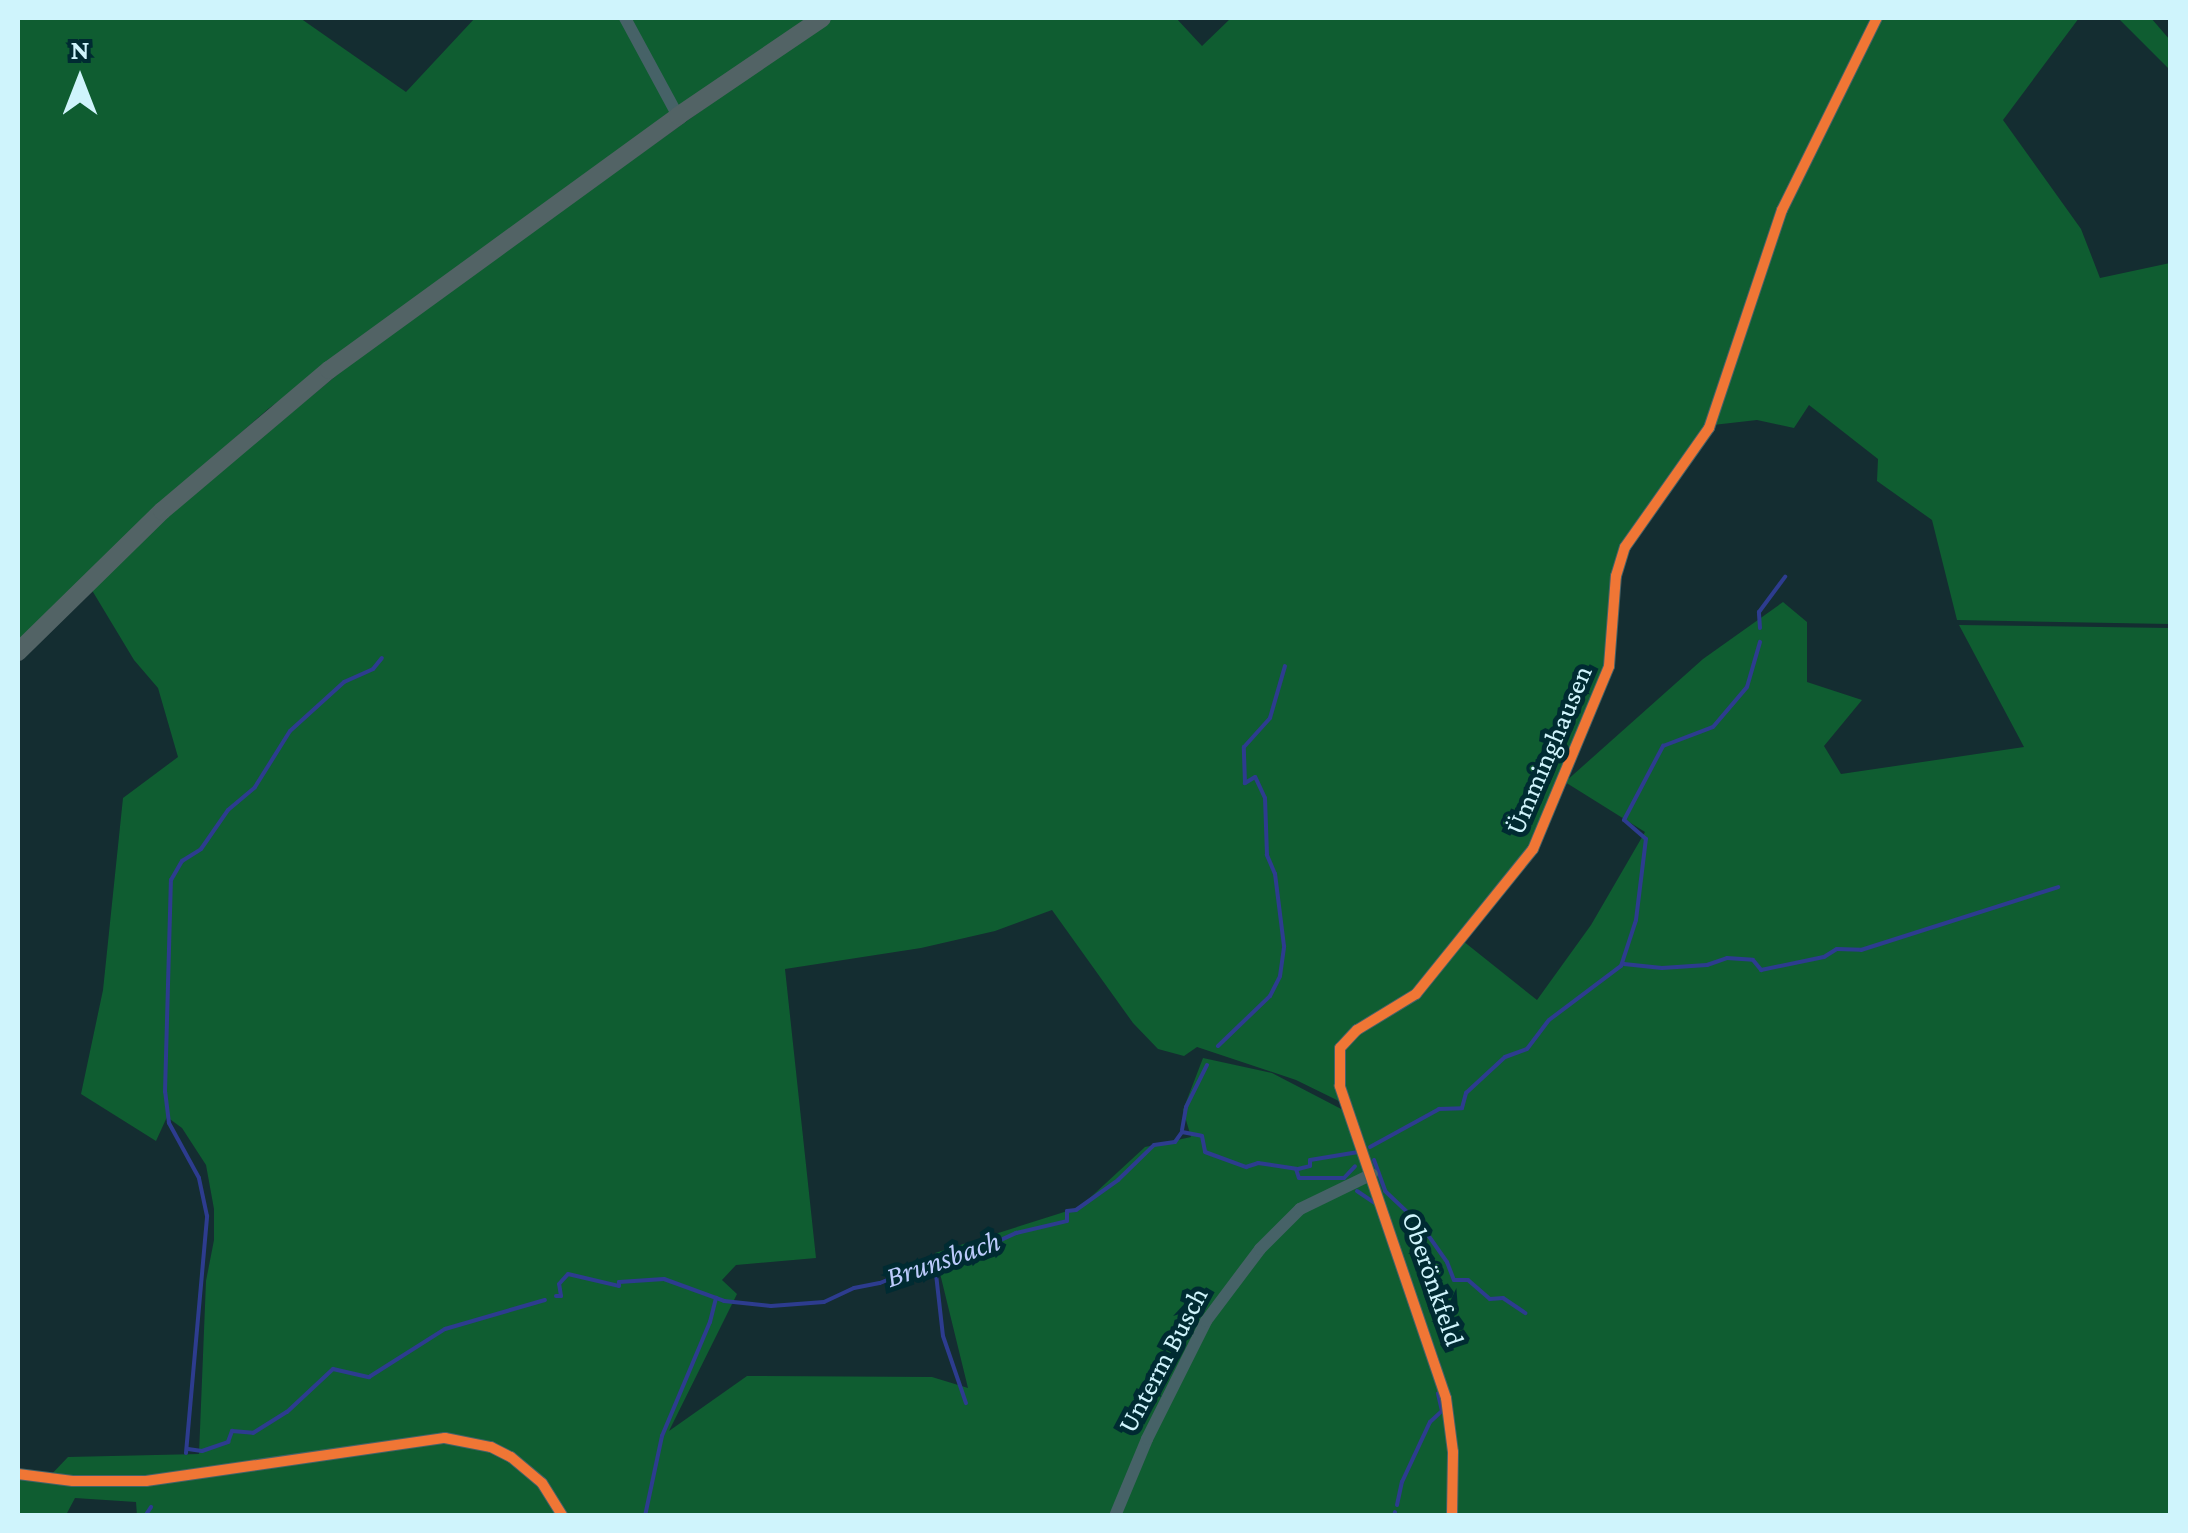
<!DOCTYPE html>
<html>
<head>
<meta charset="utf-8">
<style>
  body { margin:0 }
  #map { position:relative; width:2188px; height:1533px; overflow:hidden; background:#142d31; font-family:"Crimson Pro",serif }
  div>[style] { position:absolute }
  .green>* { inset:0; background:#0f5d31 }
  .stream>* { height:4px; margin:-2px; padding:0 2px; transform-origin:2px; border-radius:2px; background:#2d3c8f }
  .minor>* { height:12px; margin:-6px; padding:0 6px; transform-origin:6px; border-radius:6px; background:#466267 }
  .major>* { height:18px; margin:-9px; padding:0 9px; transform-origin:9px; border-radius:9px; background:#526365 }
  .cycleway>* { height:10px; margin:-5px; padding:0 5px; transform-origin:5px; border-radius:5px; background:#f07635 }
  span { translate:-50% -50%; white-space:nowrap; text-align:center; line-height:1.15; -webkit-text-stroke:10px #002b32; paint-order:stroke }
  .street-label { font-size:28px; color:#cff4fc }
  .water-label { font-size:30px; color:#bccbfc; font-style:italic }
  .frame { position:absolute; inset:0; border:20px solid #cff4fc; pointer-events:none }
  .north { position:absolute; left:30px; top:30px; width:100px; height:100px; -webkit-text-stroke:8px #002b32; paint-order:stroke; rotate:0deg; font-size:28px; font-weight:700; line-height:40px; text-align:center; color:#cff4fc }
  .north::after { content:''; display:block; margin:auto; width:35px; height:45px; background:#cff4fc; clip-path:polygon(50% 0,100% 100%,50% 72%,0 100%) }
</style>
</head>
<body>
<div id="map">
  <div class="green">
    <i style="clip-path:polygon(18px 18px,300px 18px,406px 92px,475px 18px,808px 18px,268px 409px,141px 521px,18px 641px)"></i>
    <i style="clip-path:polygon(825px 18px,1176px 18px,1202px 46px,1231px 18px,2079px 18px,2003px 120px,2081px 229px,2100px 278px,2170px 263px,2170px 624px,1957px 620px,1932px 520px,1877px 481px,1878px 459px,1809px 405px,1794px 428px,1757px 420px,1713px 425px,1719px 402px,1703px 439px,1625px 547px,1616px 576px,1609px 666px,1541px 833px,1509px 882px,1450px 954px,1463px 941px,1537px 1000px,1591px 925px,1645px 832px,1565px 782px,1703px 659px,1783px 602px,1807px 622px,1807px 682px,1862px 700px,1824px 746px,1841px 774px,2024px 747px,1959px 625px,2170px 628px,2170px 1515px,1456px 1515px,1454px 1424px,1440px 1362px,1342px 1085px,1343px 1043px,1338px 1047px,1337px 1075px,1349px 1106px,1296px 1080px,1197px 1047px,1184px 1056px,1158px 1049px,1133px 1023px,1052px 910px,995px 931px,921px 948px,785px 969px,816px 1258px,736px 1265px,722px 1280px,737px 1294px,669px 1431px,747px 1376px,932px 1377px,968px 1388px,935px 1253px,1080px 1207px,1145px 1147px,1191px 1137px,1183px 1110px,1203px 1058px,1272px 1073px,1347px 1112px,1368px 1173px,1299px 1205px,1259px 1244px,1203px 1319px,1112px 1515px,137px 1516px,136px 1502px,75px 1498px,66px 1515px,18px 1516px,18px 1474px,47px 1479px,68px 1457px,199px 1454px,206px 1281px,214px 1240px,214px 1209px,206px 1165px,182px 1128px,167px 1117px,156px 1141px,81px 1094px,103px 990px,123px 798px,178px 757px,158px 688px,134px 660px,90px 587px,177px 507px,377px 342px,827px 21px)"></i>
    <i style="clip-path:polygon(2118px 18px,2151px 18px,2170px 40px,2170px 70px)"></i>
    <i style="clip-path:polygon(1372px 1174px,1446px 1398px,1452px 1515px,1115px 1515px,1206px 1321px,1300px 1209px)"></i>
  </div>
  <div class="stream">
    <i style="left:1760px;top:628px;width:16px;rotate:-94deg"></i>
    <i style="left:1759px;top:612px;width:44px;rotate:-53.4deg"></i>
    <i style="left:1624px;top:964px;width:38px;rotate:6deg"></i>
    <i style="left:1662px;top:968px;width:45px;rotate:-3.8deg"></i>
    <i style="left:1707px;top:965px;width:21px;rotate:-19deg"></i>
    <i style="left:1727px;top:958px;width:26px;rotate:4deg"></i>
    <i style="left:1753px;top:960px;width:13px;rotate:51deg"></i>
    <i style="left:1761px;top:970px;width:64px;rotate:-11.7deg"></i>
    <i style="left:1824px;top:957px;width:15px;rotate:-32deg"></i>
    <i style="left:1837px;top:949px;width:24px;rotate:2deg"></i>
    <i style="left:1861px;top:950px;width:207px;rotate:-17.7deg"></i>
    <i style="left:1218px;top:1046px;width:72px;rotate:-43.9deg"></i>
    <i style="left:1270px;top:996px;width:22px;rotate:-63deg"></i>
    <i style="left:1280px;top:976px;width:30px;rotate:-82deg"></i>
    <i style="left:1284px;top:946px;width:73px;rotate:-97.1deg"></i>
    <i style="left:1275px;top:874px;width:21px;rotate:-113deg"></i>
    <i style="left:1267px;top:855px;width:57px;rotate:-92deg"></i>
    <i style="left:1265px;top:798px;width:23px;rotate:-115deg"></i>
    <i style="left:1255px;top:777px;width:12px;rotate:149deg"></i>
    <i style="left:1245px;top:783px;width:36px;rotate:-92deg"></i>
    <i style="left:1244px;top:747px;width:39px;rotate:-48deg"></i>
    <i style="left:1270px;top:718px;width:54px;rotate:-73.9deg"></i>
    <i style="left:1182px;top:1130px;width:23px;rotate:-80deg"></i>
    <i style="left:1186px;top:1107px;width:47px;rotate:-63.4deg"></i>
    <i style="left:1370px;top:1147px;width:79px;rotate:-28.8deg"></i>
    <i style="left:1439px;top:1109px;width:23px;rotate:-2deg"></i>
    <i style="left:1462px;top:1108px;width:16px;rotate:-75deg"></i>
    <i style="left:1466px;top:1093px;width:53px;rotate:-42.7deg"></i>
    <i style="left:1505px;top:1057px;width:23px;rotate:-20deg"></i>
    <i style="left:1527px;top:1049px;width:36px;rotate:-53deg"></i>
    <i style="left:1549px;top:1020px;width:90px;rotate:-36.9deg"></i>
    <i style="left:1621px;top:966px;width:48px;rotate:-71.9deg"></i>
    <i style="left:1636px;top:920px;width:82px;rotate:-83deg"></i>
    <i style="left:1646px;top:839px;width:29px;rotate:-139deg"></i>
    <i style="left:1624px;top:820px;width:84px;rotate:-62.2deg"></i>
    <i style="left:1663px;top:746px;width:53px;rotate:-20.8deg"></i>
    <i style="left:1713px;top:727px;width:52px;rotate:-49.6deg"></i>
    <i style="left:1747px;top:687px;width:47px;rotate:-73.9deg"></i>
    <i style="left:1374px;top:1160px;width:33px;rotate:70deg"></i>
    <i style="left:1385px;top:1191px;width:50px;rotate:43.4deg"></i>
    <i style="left:1421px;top:1225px;width:45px;rotate:54.9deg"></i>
    <i style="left:1447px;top:1262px;width:19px;rotate:69deg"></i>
    <i style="left:1454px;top:1280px;width:14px"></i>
    <i style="left:1468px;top:1280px;width:29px;rotate:41deg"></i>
    <i style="left:1490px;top:1299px;width:13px;rotate:-4deg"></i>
    <i style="left:1503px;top:1298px;width:27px;rotate:34deg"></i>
    <i style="left:1296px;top:1169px;width:9px;rotate:72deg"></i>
    <i style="left:1299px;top:1178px;width:45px"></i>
    <i style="left:1344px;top:1178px;width:16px;rotate:-47deg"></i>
    <i style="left:1357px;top:1191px;width:22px;rotate:34deg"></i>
    <i style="left:935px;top:1265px;width:71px;rotate:83.6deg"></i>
    <i style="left:943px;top:1336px;width:71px;rotate:71.1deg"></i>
    <i style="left:556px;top:1296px;width:5px"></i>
    <i style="left:561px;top:1296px;width:12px;rotate:-99deg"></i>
    <i style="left:559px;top:1284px;width:13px;rotate:-48deg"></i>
    <i style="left:568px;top:1274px;width:52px;rotate:13.2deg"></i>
    <i style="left:619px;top:1286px;width:4px;rotate:-90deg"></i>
    <i style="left:619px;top:1282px;width:45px;rotate:-3.8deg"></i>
    <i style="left:664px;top:1279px;width:64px;rotate:20.1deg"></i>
    <i style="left:724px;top:1301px;width:47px;rotate:6.1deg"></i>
    <i style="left:771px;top:1306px;width:53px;rotate:-4.3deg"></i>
    <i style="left:824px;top:1302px;width:33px;rotate:-25deg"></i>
    <i style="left:854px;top:1288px;width:26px;rotate:-11deg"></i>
    <i style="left:880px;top:1283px;width:55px;rotate:-22.4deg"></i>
    <i style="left:931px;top:1262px;width:5px;rotate:37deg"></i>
    <i style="left:935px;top:1265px;width:28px;rotate:-30deg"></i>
    <i style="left:959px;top:1251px;width:10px;rotate:24deg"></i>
    <i style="left:968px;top:1255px;width:53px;rotate:-24.6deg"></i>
    <i style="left:1016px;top:1233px;width:52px;rotate:-13.2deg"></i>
    <i style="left:1067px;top:1221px;width:10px;rotate:-90deg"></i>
    <i style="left:1067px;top:1211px;width:9px;rotate:-6deg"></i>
    <i style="left:1076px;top:1210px;width:52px;rotate:-35.5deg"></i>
    <i style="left:1118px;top:1180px;width:50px;rotate:-44.2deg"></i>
    <i style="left:1154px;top:1145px;width:21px;rotate:-8deg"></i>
    <i style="left:1175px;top:1142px;width:12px;rotate:-55deg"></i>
    <i style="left:1182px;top:1132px;width:20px;rotate:11deg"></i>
    <i style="left:1202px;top:1136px;width:16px;rotate:79deg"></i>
    <i style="left:1205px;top:1152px;width:44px;rotate:20.1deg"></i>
    <i style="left:1246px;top:1167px;width:13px;rotate:-18deg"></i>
    <i style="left:1258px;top:1163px;width:40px;rotate:8.5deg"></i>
    <i style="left:1298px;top:1169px;width:12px;rotate:-14deg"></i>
    <i style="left:1310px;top:1166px;width:6px;rotate:-90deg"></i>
    <i style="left:1310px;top:1160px;width:49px;rotate:-9.5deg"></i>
    <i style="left:188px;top:1449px;width:14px;rotate:8deg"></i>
    <i style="left:202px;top:1451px;width:28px;rotate:-19deg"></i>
    <i style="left:228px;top:1442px;width:12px;rotate:-70deg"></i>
    <i style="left:232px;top:1431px;width:21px;rotate:5deg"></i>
    <i style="left:253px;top:1433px;width:40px;rotate:-32deg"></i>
    <i style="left:287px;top:1412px;width:63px;rotate:-43.1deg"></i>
    <i style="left:333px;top:1369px;width:37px;rotate:13deg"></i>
    <i style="left:369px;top:1377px;width:90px;rotate:-32.3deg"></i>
    <i style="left:445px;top:1329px;width:104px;rotate:-16.2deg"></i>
    <i style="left:186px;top:1453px;width:238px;rotate:-84.9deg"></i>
    <i style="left:207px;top:1216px;width:39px;rotate:-102deg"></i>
    <i style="left:199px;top:1178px;width:63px;rotate:-118.6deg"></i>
    <i style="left:169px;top:1123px;width:31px;rotate:-97deg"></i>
    <i style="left:165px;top:1092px;width:212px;rotate:-88.4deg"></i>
    <i style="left:171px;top:880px;width:22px;rotate:-60deg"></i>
    <i style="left:182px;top:861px;width:22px;rotate:-32deg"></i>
    <i style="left:201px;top:849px;width:47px;rotate:-55.3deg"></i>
    <i style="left:228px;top:810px;width:35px;rotate:-40deg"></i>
    <i style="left:255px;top:787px;width:66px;rotate:-58deg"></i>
    <i style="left:290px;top:731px;width:73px;rotate:-42.2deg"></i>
    <i style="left:344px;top:682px;width:32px;rotate:-24deg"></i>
    <i style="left:373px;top:669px;width:14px;rotate:-51deg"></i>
    <i style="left:1397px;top:1505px;width:24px;rotate:-78deg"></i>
    <i style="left:1402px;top:1482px;width:66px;rotate:-65deg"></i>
    <i style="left:1430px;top:1422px;width:16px;rotate:-43deg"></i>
    <i style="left:1442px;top:1411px;width:18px;rotate:-103deg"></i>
    <i style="left:145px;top:1516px;width:11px;rotate:-56deg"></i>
    <i style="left:645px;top:1516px;width:82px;rotate:-78deg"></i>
    <i style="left:662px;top:1436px;width:124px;rotate:-67.2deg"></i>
    <i style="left:710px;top:1322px;width:25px;rotate:-76deg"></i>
    <i style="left:1394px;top:1516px;width:4px;rotate:-76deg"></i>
  </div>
  <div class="minor">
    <i style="left:625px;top:18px;width:111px;rotate:61.6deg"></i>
    <i style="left:18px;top:1474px;width:55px;rotate:7.3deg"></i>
    <i style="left:73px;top:1481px;width:73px"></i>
    <i style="left:146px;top:1481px;width:302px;rotate:-8.2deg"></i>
    <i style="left:445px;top:1438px;width:47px;rotate:11.1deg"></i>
    <i style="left:491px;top:1447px;width:22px;rotate:27deg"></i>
    <i style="left:511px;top:1457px;width:40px;rotate:40deg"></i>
    <i style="left:542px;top:1483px;width:39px;rotate:58deg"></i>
    <i style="left:1115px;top:1516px;width:83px;rotate:-67.4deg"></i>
    <i style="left:1147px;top:1439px;width:132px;rotate:-63.4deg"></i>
    <i style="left:1206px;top:1321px;width:90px;rotate:-53.1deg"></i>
    <i style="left:1260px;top:1249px;width:57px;rotate:-45deg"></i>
    <i style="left:1300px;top:1209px;width:80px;rotate:-25.9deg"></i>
    <i style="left:1452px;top:1516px;width:64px;rotate:-89.1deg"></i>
    <i style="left:1453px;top:1452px;width:54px;rotate:-97.4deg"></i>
    <i style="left:1446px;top:1398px;width:330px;rotate:-108.8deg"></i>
    <i style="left:1340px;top:1086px;width:38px;rotate:-90deg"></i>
    <i style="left:1340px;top:1048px;width:25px;rotate:-47deg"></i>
    <i style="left:1357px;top:1030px;width:69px;rotate:-31.4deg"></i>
    <i style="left:1416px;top:994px;width:186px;rotate:-51.1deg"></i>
    <i style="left:1533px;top:849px;width:198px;rotate:-67.4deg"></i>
    <i style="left:1609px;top:666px;width:90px;rotate:-85.6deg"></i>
    <i style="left:1616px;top:576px;width:30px;rotate:-73deg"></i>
    <i style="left:1625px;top:547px;width:146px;rotate:-54.8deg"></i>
    <i style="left:1709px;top:428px;width:230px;rotate:-71.5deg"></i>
    <i style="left:1782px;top:210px;width:214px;rotate:-63.7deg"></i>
  </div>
  <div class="major">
    <i style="left:18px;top:652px;width:202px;rotate:-44.4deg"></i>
    <i style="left:162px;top:511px;width:219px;rotate:-40.2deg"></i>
    <i style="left:329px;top:370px;width:432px;rotate:-36deg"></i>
    <i style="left:678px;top:116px;width:174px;rotate:-34.2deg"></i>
  </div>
  <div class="cycleway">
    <i style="left:18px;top:1474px;width:55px;rotate:7.3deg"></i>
    <i style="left:73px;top:1481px;width:73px"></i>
    <i style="left:146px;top:1481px;width:302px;rotate:-8.2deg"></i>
    <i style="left:445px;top:1438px;width:47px;rotate:11.1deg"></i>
    <i style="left:491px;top:1447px;width:22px;rotate:27deg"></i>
    <i style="left:511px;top:1457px;width:40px;rotate:40deg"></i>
    <i style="left:542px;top:1483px;width:39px;rotate:58deg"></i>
    <i style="left:1452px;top:1516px;width:64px;rotate:-89.1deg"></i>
    <i style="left:1453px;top:1452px;width:54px;rotate:-97.4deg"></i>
    <i style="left:1446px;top:1398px;width:330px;rotate:-108.8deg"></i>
    <i style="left:1340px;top:1086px;width:38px;rotate:-90deg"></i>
    <i style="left:1340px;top:1048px;width:25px;rotate:-47deg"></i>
    <i style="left:1357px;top:1030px;width:69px;rotate:-31.4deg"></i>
    <i style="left:1416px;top:994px;width:186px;rotate:-51.1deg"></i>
    <i style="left:1533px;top:849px;width:198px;rotate:-67.4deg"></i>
    <i style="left:1609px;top:666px;width:90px;rotate:-85.6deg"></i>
    <i style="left:1616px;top:576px;width:30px;rotate:-73deg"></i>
    <i style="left:1625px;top:547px;width:146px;rotate:-54.8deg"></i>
    <i style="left:1709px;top:428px;width:230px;rotate:-71.5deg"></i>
    <i style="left:1782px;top:210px;width:214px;rotate:-63.7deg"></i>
  </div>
  <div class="street-label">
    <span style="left:1549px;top:750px;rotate:-67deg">Ümminghausen</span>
    <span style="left:1433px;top:1279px;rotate:71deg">Oberönkfeld</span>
    <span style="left:1163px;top:1360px;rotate:-62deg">Unterm Busch</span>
  </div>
  <div class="water-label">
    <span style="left:943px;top:1259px;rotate:-19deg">Brunsbach</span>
  </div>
  <div class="frame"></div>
  <div class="north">N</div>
</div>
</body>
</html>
